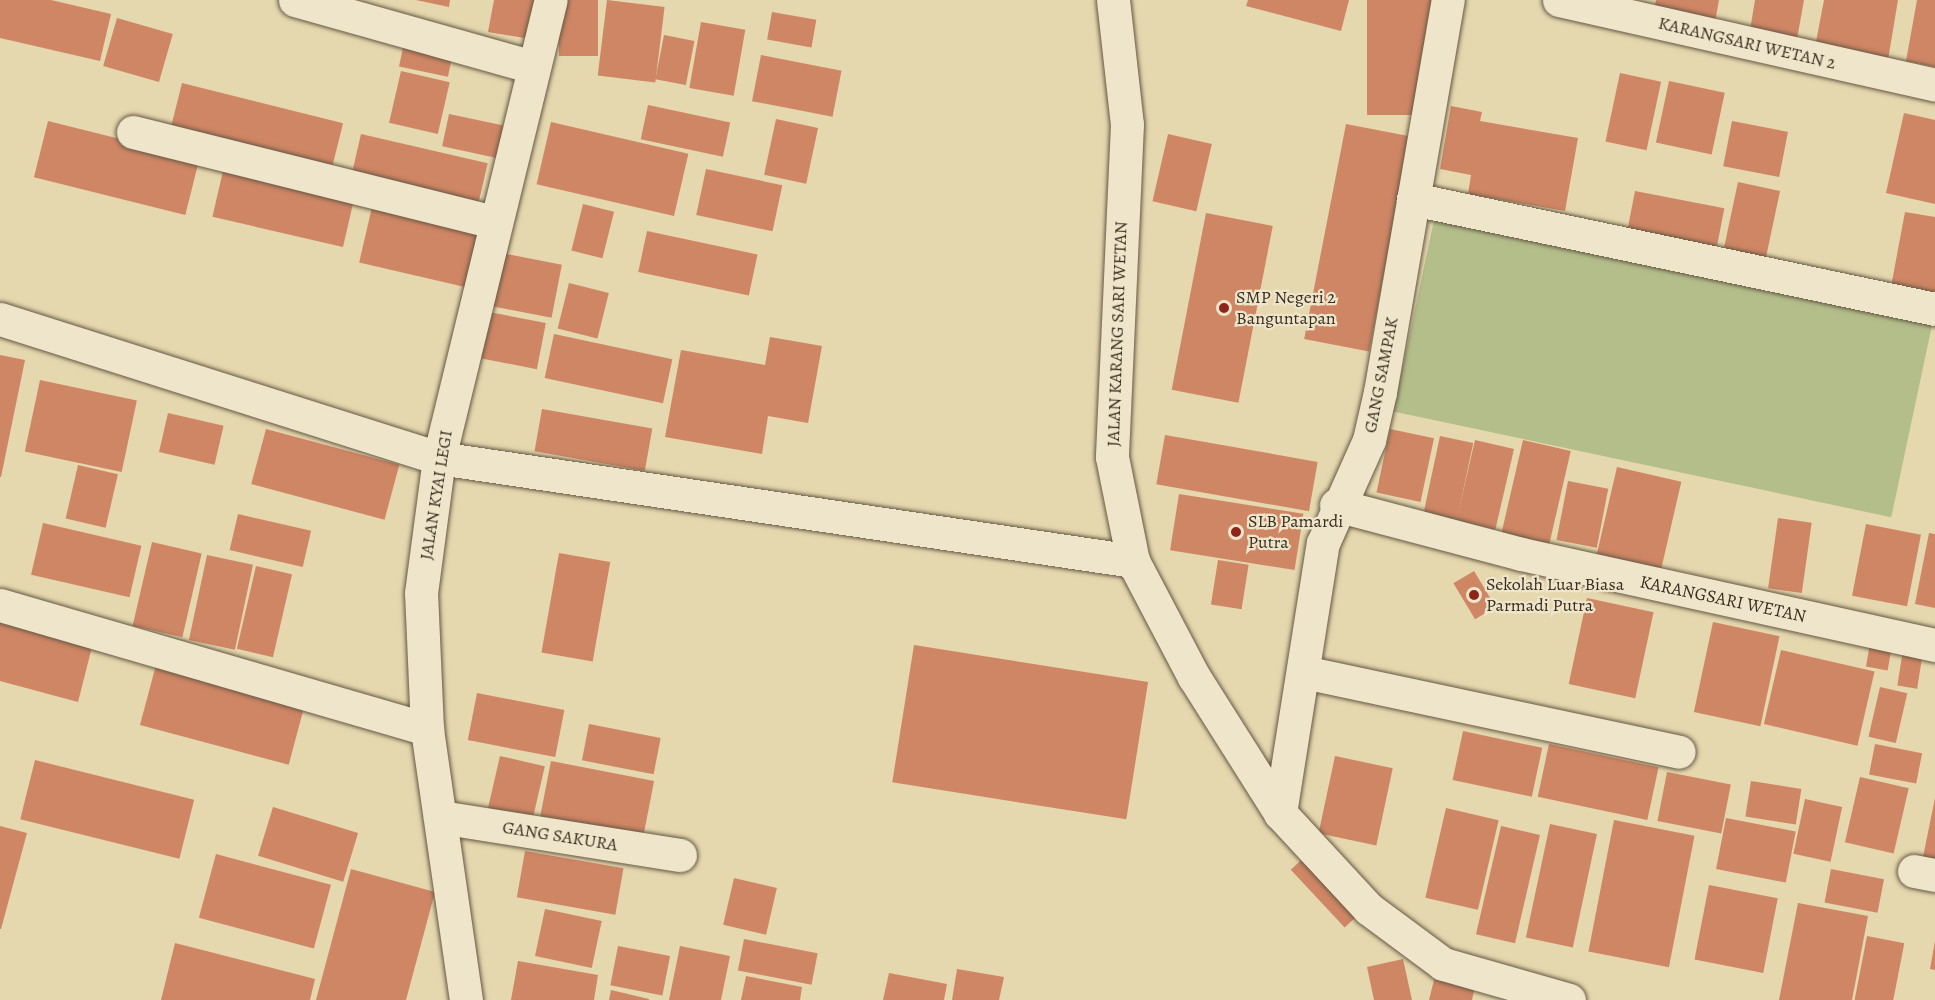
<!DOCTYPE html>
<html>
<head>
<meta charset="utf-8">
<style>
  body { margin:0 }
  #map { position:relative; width:1935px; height:1000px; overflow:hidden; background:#e5d7ae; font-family:Alegreya,serif }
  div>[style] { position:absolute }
  .green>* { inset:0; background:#b4be8b; transform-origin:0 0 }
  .building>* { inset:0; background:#cf8665; transform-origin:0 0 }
  .roads { filter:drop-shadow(0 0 2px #655843) drop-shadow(0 0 2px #655843) }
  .street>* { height:33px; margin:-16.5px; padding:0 16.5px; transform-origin:16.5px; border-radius:16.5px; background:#eee5ca }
  .dots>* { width:16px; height:16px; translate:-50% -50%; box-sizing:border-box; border:3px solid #eee5ca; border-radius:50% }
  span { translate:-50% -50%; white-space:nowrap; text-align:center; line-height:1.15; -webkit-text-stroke:4.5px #eee5ca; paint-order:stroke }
  .street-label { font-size:18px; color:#3a2d1f }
  .poi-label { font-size:18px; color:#3a2d1f }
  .left { translate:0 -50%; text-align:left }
</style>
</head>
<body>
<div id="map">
  <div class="green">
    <i style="left:1437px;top:206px;width:509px;height:210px;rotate:12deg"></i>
  </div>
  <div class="building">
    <i style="clip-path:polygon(0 0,51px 0,111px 14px,100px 61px,0 38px)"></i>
    <i style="clip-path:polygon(416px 0,450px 0,449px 7px)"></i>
    <i style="clip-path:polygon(494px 0,537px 0,530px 39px,488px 32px)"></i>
    <i style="left:559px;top:0;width:39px;height:56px"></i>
    <i style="left:607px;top:0;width:58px;height:76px;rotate:7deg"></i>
    <i style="clip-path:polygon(1248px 0,1349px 0,1341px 31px,1246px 6px)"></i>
    <i style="left:1367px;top:0;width:68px;height:115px"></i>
    <i style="clip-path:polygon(1656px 0,1719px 0,1715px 22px,1654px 11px)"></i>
    <i style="clip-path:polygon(1755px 0,1804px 0,1795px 50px,1748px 42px)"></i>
    <i style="clip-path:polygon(1824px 0,1898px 0,1888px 60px,1815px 47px)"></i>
    <i style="clip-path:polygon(1917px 0,1935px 0,1935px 67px,1906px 61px)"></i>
    <i style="left:772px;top:12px;width:45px;height:28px;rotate:10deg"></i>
    <i style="left:117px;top:18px;width:58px;height:50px;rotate:16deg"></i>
    <i style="left:701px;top:22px;width:45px;height:67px;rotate:10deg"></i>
    <i style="left:664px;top:35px;width:31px;height:45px;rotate:11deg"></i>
    <i style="left:404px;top:43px;width:50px;height:24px;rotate:12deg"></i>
    <i style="left:761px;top:55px;width:82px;height:47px;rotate:11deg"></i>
    <i style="left:401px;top:71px;width:50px;height:53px;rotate:13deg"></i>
    <i style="left:1620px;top:73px;width:42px;height:70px;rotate:12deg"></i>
    <i style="left:1669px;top:81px;width:57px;height:63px;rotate:12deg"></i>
    <i style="left:182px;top:83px;width:166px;height:56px;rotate:14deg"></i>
    <i style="left:648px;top:105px;width:84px;height:35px;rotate:12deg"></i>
    <i style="clip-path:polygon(1451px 106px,1482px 112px,1480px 121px,1578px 138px,1565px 211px,1468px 194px,1471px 175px,1440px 169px)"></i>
    <i style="clip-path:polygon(1904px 113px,1935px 120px,1935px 204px,1886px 193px)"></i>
    <i style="left:449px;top:114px;width:57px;height:33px;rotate:12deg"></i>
    <i style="left:776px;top:119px;width:43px;height:57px;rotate:12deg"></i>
    <i style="left:48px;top:121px;width:156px;height:58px;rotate:14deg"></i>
    <i style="left:1732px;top:121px;width:57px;height:46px;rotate:11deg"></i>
    <i style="left:551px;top:122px;width:141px;height:64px;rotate:13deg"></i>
    <i style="left:1346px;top:124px;width:66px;height:219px;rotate:11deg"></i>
    <i style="left:361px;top:134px;width:130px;height:45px;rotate:13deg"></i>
    <i style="left:1168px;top:134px;width:45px;height:69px;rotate:13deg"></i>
    <i style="left:706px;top:169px;width:78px;height:47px;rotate:12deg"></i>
    <i style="left:223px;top:171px;width:134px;height:47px;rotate:13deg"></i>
    <i style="left:1738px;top:182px;width:43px;height:79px;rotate:12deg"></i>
    <i style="left:1635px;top:191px;width:91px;height:47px;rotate:11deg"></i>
    <i style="left:583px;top:204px;width:32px;height:48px;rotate:14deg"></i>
    <i style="left:372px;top:207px;width:113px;height:57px;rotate:13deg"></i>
    <i style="clip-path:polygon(1905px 212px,1935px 217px,1935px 301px,1890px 292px)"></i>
    <i style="left:1206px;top:213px;width:68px;height:180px;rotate:11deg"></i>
    <i style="left:647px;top:231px;width:113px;height:42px;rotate:12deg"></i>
    <i style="left:501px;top:253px;width:62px;height:54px;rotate:11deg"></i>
    <i style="left:569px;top:283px;width:41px;height:47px;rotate:14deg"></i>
    <i style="left:484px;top:311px;width:63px;height:47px;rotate:11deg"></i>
    <i style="left:554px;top:334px;width:121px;height:45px;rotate:12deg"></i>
    <i style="clip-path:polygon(770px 337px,822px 346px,808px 423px,768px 416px,762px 454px,665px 437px,681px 350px,765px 365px)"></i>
    <i style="clip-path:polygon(0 355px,25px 360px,1px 477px,0 477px)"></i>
    <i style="left:40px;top:380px;width:99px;height:73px;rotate:12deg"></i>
    <i style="left:542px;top:409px;width:112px;height:43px;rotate:10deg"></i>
    <i style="left:168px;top:413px;width:57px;height:40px;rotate:13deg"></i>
    <i style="left:266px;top:429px;width:138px;height:57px;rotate:15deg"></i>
    <i style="left:1390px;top:429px;width:45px;height:65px;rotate:12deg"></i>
    <i style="left:1165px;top:435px;width:155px;height:50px;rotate:10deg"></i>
    <i style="left:1440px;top:436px;width:34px;height:85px;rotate:12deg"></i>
    <i style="left:1475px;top:440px;width:40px;height:83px;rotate:13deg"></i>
    <i style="left:1523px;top:440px;width:49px;height:96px;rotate:13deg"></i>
    <i style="left:78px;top:465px;width:41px;height:55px;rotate:13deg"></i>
    <i style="left:1617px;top:467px;width:66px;height:94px;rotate:13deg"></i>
    <i style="left:1568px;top:481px;width:41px;height:60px;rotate:11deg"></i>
    <i style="left:1179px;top:494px;width:126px;height:57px;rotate:9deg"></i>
    <i style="left:238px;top:514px;width:75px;height:37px;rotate:13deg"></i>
    <i style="left:1778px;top:518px;width:34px;height:71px;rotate:8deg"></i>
    <i style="left:43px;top:523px;width:101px;height:53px;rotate:13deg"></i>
    <i style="left:1866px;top:524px;width:56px;height:73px;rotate:11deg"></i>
    <i style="clip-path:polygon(1929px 533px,1935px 534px,1935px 608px,1915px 604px)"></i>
    <i style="left:152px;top:542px;width:51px;height:86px;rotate:13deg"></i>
    <i style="left:559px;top:553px;width:52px;height:101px;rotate:10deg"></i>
    <i style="left:207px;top:555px;width:47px;height:87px;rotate:12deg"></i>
    <i style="left:1218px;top:560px;width:31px;height:45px;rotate:9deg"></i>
    <i style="left:256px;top:566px;width:37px;height:85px;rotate:13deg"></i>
    <i style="left:1474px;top:571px;width:42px;height:24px;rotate:59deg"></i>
    <i style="left:1587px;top:598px;width:68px;height:88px;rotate:12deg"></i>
    <i style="clip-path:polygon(0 615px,94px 639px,78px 702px,0 681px)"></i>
    <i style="left:1713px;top:622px;width:68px;height:92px;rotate:12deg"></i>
    <i style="left:1871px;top:638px;width:22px;height:29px;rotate:10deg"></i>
    <i style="left:914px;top:645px;width:237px;height:139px;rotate:9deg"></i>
    <i style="left:1781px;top:650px;width:96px;height:76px;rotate:13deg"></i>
    <i style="left:1903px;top:650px;width:20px;height:36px;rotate:9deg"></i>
    <i style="left:156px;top:665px;width:154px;height:62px;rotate:15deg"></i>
    <i style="left:1880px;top:687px;width:28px;height:51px;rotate:13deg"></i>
    <i style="left:477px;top:693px;width:89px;height:48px;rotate:11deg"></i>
    <i style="left:589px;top:724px;width:73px;height:37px;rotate:11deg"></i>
    <i style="left:1463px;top:731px;width:81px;height:50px;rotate:12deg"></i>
    <i style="left:1549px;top:744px;width:112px;height:54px;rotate:12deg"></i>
    <i style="left:1875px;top:744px;width:48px;height:31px;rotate:11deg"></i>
    <i style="left:500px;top:756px;width:46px;height:59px;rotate:13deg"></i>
    <i style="left:1335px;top:756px;width:59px;height:79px;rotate:12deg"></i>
    <i style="left:35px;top:760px;width:164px;height:61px;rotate:14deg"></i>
    <i style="left:551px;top:761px;width:105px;height:64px;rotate:11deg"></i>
    <i style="left:1667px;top:772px;width:65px;height:50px;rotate:11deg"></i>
    <i style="left:1860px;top:777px;width:50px;height:67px;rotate:13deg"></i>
    <i style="left:1751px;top:781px;width:51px;height:36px;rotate:9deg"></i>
    <i style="clip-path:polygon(1935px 798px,1935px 859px,1923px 857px)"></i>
    <i style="left:1805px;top:799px;width:38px;height:56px;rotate:12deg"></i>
    <i style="left:273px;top:807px;width:89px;height:51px;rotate:17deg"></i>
    <i style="left:1446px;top:808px;width:54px;height:92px;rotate:13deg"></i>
    <i style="left:1726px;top:818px;width:71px;height:52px;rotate:11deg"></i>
    <i style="left:1614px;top:820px;width:82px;height:134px;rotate:11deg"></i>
    <i style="left:1550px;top:824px;width:48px;height:116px;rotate:12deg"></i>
    <i style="clip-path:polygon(0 826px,27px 833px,1px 929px,0 929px)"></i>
    <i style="left:1501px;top:826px;width:40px;height:111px;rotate:13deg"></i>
    <i style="left:1312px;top:850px;width:79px;height:29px;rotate:47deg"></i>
    <i style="left:525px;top:851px;width:100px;height:47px;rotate:10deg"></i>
    <i style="left:216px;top:854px;width:119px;height:66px;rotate:15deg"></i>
    <i style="clip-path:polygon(351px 869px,435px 892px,406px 1000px,316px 1000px)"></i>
    <i style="left:1831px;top:869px;width:54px;height:34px;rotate:11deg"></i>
    <i style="left:734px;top:878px;width:44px;height:48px;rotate:13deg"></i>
    <i style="left:1709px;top:885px;width:70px;height:76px;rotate:11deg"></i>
    <i style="clip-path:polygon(1798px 903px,1868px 916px,1852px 1000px,1779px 1000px)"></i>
    <i style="left:545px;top:909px;width:58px;height:48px;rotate:12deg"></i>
    <i style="left:1867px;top:936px;width:38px;height:65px;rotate:11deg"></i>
    <i style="left:744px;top:939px;width:75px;height:32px;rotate:11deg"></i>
    <i style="clip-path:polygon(1935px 941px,1935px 970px,1930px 969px)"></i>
    <i style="clip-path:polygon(175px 943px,315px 979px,310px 1000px,161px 1000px)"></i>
    <i style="left:618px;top:946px;width:53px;height:40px;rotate:11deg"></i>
    <i style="clip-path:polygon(680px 946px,730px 956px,721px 1000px,669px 1000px)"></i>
    <i style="clip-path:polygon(1403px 959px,1412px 1000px,1374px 1000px,1367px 967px)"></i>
    <i style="clip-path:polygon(518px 961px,598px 975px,594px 1000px,511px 1000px)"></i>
    <i style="clip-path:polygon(957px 969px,1004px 977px,999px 1000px,952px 1000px)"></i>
    <i style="clip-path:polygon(1436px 972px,1476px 981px,1472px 1000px,1429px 1000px)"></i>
    <i style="clip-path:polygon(889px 973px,947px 984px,944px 1000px,883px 1000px)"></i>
    <i style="clip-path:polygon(746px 976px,802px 987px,800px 1000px,741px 1000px)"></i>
    <i style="clip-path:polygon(611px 990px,649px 999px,649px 1000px,609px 1000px)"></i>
  </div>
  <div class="roads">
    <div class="street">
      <i style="left:295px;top:0;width:247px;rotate:15.7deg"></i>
      <i style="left:1113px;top:0;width:125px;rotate:83.6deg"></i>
      <i style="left:1127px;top:124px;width:333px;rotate:92.6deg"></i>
      <i style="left:1112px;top:457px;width:106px;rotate:78.6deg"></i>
      <i style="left:1133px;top:561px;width:131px;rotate:62.3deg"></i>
      <i style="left:1194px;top:677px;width:161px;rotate:57.7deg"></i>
      <i style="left:1280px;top:813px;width:131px;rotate:47.2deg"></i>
      <i style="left:1369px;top:909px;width:92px;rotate:36.6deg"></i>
      <i style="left:1443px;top:964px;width:131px;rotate:15.9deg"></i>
      <i style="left:1559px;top:0;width:385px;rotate:12.7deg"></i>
      <i style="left:133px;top:132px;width:373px;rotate:14deg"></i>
      <i style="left:1413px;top:199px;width:533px;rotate:11.9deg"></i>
      <i style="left:0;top:319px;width:460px;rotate:17.6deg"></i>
      <i style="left:439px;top:458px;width:702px;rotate:8.44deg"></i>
      <i style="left:1336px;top:505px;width:191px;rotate:14.8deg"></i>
      <i style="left:1521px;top:554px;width:424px;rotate:12.4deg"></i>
      <i style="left:0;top:605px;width:445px;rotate:16.2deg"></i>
      <i style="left:1304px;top:672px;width:383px;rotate:12deg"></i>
      <i style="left:1280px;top:813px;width:273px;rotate:-81deg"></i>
      <i style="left:1323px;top:543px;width:113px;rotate:-65.9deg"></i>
      <i style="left:1369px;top:440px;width:49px;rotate:-77.1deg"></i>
      <i style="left:1380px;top:392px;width:398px;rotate:-80.2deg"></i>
      <i style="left:440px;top:817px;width:243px;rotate:9deg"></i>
      <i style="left:1914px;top:871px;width:21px;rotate:11deg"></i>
      <i style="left:466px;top:1000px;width:274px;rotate:-98.2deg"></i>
      <i style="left:427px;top:729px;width:136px;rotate:-92.5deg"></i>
      <i style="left:421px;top:593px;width:136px;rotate:-82.4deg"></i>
      <i style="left:439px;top:458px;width:471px;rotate:-76.3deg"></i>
    </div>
  </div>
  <div class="dots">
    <i style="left:1224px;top:308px;background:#8f2418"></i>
    <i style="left:1236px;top:532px;background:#8f2418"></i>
    <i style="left:1474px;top:595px;background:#8f2418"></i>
  </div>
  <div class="street-label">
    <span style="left:1747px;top:43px;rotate:13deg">KARANGSARI WETAN 2</span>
    <span style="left:1117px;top:334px;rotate:-88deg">JALAN KARANG SARI WETAN</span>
    <span style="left:1381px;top:375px;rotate:-79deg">GANG SAMPAK</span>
    <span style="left:436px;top:495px;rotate:-81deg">JALAN KYAI LEGI</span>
    <span style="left:1723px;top:599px;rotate:12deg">KARANGSARI WETAN</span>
    <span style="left:560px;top:836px;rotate:9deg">GANG SAKURA</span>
  </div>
  <div class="poi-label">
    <span class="left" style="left:1236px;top:308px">SMP Negeri 2<br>Banguntapan</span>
    <span class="left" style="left:1248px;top:532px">SLB Pamardi<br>Putra</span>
    <span class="left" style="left:1486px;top:595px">Sekolah Luar Biasa<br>Parmadi Putra</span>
  </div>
</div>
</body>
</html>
